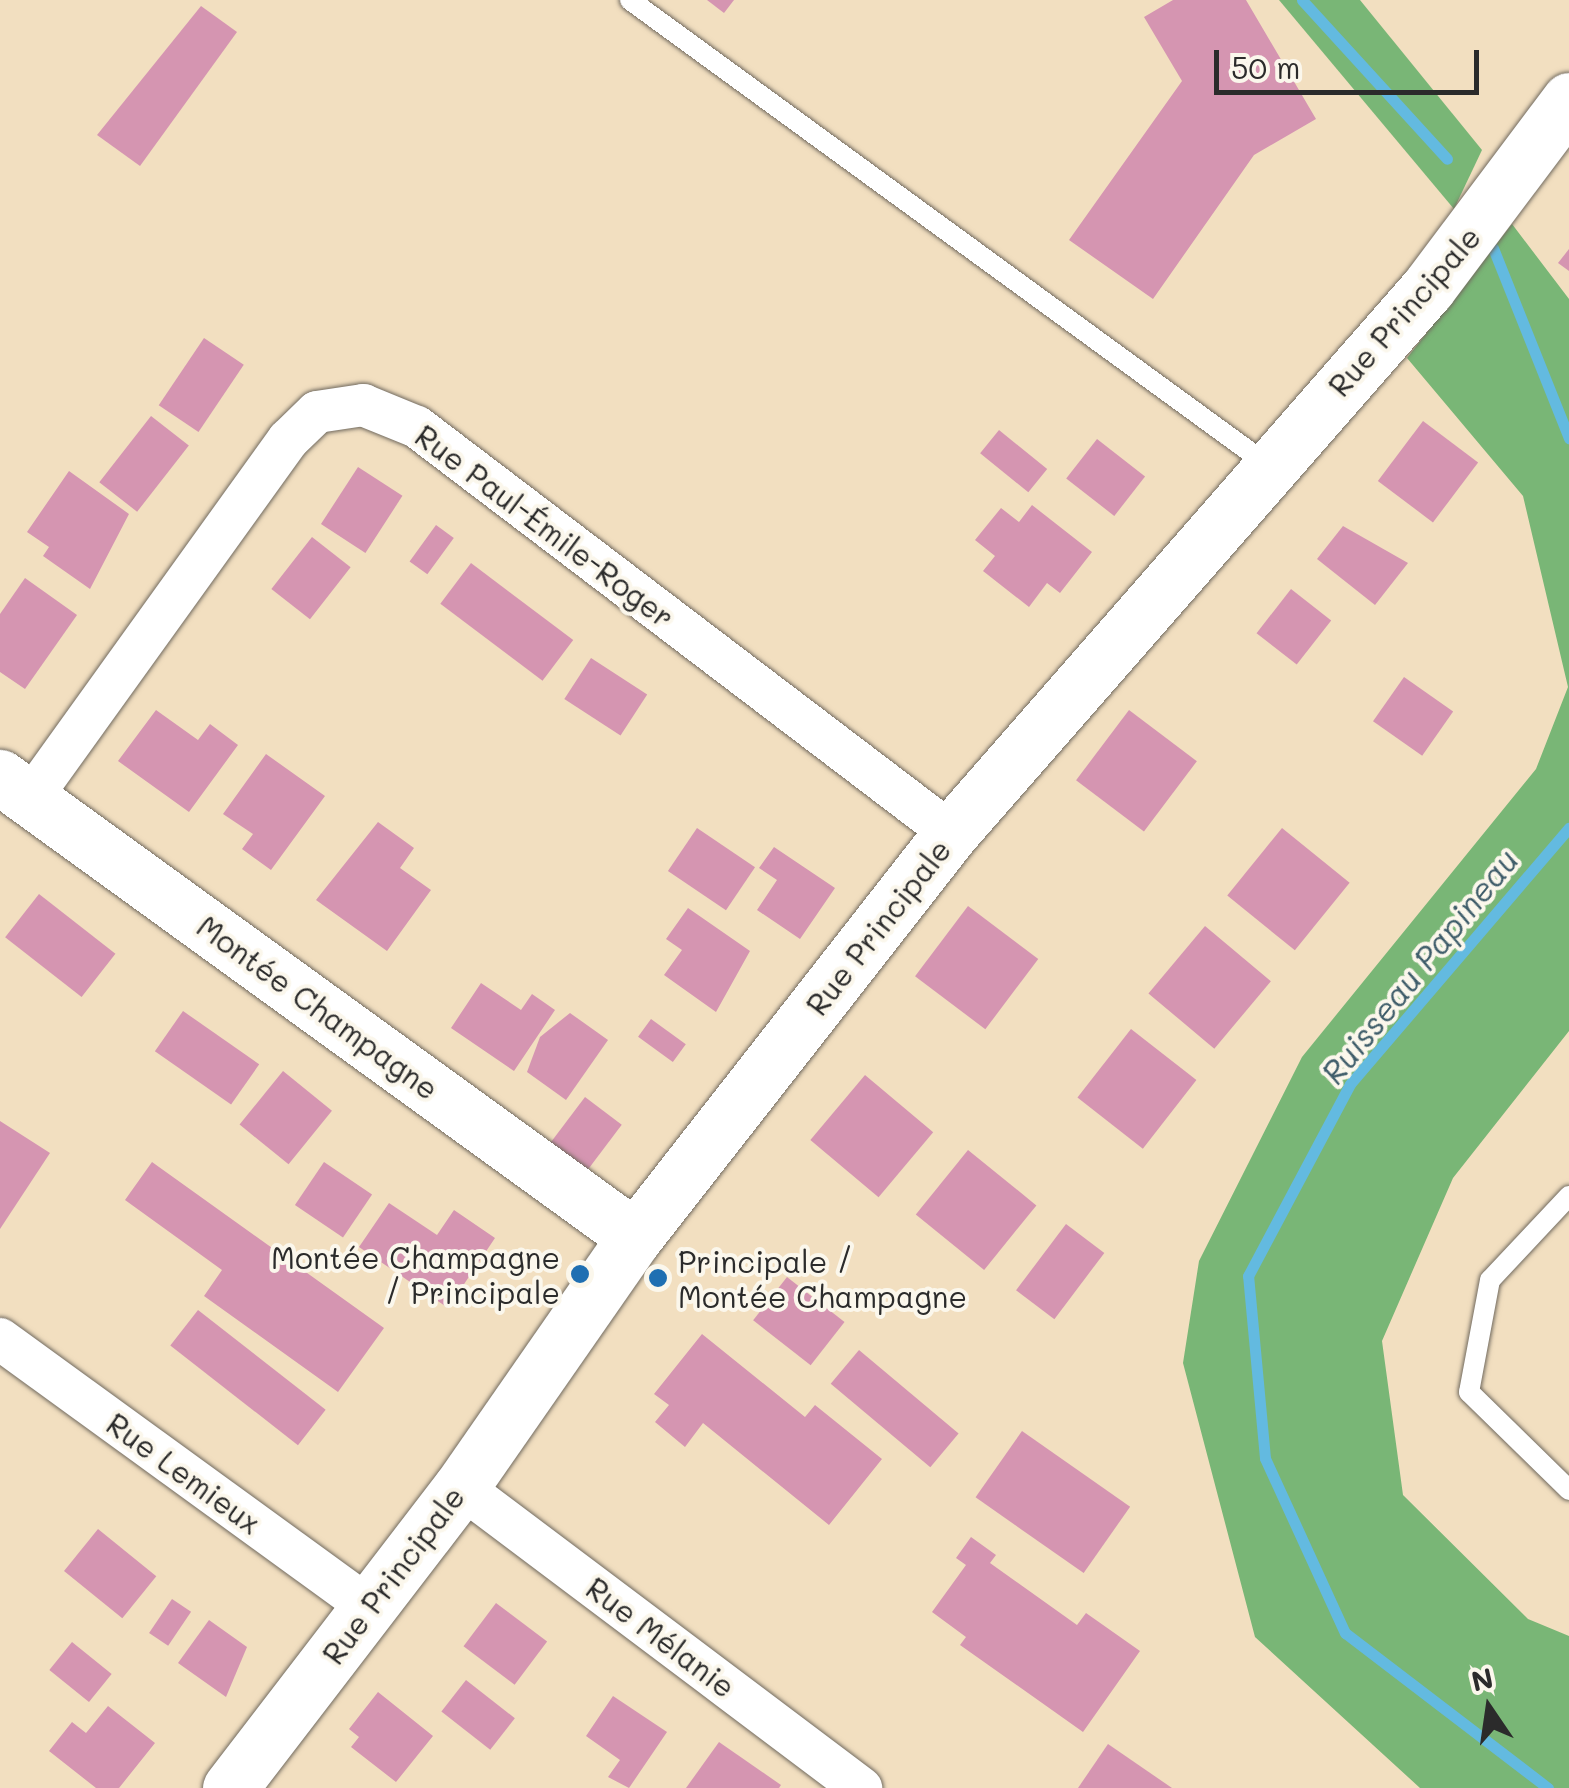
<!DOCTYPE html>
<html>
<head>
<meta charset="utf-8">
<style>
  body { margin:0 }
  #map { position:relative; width:1569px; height:1788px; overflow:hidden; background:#f2dfc0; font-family:Mali,sans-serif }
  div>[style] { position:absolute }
  .forest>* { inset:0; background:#79b676 }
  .stream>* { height:11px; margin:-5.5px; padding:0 5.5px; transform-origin:5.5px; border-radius:5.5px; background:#63bae0 }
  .building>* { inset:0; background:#d595b1; transform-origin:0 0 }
  .roads { filter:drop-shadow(0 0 2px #716a5f) drop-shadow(0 0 2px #716a5f) }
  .lane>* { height:20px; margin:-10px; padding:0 10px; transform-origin:10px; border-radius:10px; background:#fff }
  .street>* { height:42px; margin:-21px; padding:0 21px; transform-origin:21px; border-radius:21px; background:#fff }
  .secondary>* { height:55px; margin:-27.5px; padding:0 27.5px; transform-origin:27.5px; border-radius:27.5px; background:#fff }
  .dots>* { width:28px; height:28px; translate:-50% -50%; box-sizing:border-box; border:5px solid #fbf7ec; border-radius:50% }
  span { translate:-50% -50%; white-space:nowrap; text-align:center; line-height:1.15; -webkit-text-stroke:8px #fbf7ec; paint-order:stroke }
  .street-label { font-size:30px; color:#2b2b2b }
  .poi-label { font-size:30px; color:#2b2b2b }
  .right { translate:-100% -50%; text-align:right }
  .left { translate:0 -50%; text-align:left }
  .water-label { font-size:32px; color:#3f5d6a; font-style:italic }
  .north { position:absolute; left:1439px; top:1658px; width:100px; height:100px; -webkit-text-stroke:8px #fbf7ec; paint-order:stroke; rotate:347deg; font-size:28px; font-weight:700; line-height:40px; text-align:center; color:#2b2b2b }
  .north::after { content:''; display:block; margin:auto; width:35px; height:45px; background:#2b2b2b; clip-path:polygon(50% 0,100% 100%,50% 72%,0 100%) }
  .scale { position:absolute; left:1214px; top:50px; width:265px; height:45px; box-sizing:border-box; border:5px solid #2b2b2b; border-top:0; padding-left:12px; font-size:30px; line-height:35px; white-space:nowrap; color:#2b2b2b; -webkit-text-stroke:8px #fbf7ec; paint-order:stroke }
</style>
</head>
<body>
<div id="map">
  <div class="forest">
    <i style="clip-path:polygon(1279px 0,1360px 0,1482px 150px,1454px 209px)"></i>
    <i style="clip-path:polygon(1512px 224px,1569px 299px,1569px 1031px,1453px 1178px,1382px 1341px,1403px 1495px,1528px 1619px,1569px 1636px,1569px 1788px,1420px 1788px,1255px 1637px,1183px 1363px,1199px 1261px,1302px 1057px,1536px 769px,1568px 687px,1523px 496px,1407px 358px)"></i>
  </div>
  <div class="stream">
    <i style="left:1302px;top:0;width:215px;rotate:47.6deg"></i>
    <i style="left:1493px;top:248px;width:205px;rotate:68.2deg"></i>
    <i style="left:1548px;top:1788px;width:255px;rotate:-142.6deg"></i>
    <i style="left:1345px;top:1633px;width:192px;rotate:-114.6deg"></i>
    <i style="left:1265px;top:1458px;width:183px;rotate:-95.3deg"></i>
    <i style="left:1248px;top:1276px;width:217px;rotate:-62deg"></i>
    <i style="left:1350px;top:1084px;width:337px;rotate:-49.5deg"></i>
  </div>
  <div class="building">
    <i style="clip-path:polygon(707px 0,734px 0,724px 13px)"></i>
    <i style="clip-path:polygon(1173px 0,1246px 0,1316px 119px,1254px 155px,1153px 299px,1069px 240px,1182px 81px,1144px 17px)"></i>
    <i style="clip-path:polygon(201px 6px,237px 32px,140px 166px,97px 135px)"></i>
    <i style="clip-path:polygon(1569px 249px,1569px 271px,1558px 263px)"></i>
    <i style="left:204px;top:338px;width:48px;height:81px;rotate:34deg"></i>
    <i style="left:151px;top:416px;width:48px;height:84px;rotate:38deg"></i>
    <i style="left:1423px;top:421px;width:69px;height:75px;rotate:37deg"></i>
    <i style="left:999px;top:430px;width:62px;height:30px;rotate:39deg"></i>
    <i style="left:1097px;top:439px;width:61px;height:50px;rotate:38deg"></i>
    <i style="left:358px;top:467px;width:53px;height:68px;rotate:33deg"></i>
    <i style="clip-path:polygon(69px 471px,129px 514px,90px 589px,43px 556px,49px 547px,27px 532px)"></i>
    <i style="clip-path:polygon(1032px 505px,1092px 552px,1060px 593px,1047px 583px,1029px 607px,983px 571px,995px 556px,975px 540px,1001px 508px,1019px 522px)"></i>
    <i style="left:436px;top:525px;width:22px;height:45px;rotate:36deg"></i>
    <i style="clip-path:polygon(1343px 526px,1408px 563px,1375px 605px,1317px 559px)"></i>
    <i style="left:312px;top:537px;width:49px;height:66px;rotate:38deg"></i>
    <i style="left:471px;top:563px;width:128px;height:51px;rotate:37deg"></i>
    <i style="clip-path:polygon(25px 578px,77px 615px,25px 689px,0 672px,0 614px)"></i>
    <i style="left:1291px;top:589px;width:51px;height:56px;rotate:38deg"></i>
    <i style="left:591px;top:658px;width:67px;height:49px;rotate:33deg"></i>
    <i style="left:1404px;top:677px;width:60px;height:54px;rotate:35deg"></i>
    <i style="clip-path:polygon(156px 710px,198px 740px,210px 724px,238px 745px,189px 812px,118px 761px)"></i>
    <i style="left:1129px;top:710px;width:85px;height:88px;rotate:37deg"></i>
    <i style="clip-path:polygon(266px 754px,325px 796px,271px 870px,242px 849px,253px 834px,223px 814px)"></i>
    <i style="clip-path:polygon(378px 822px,414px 848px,400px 868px,431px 890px,387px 951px,316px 900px)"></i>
    <i style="left:697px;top:828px;width:70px;height:52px;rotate:34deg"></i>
    <i style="left:1282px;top:828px;width:87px;height:87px;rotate:39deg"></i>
    <i style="clip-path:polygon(774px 847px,835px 888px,800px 939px,757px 910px,777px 880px,759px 868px)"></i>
    <i style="left:39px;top:894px;width:97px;height:55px;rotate:38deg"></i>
    <i style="left:968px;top:906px;width:88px;height:88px;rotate:37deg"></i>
    <i style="clip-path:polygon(688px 908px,750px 951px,716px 1012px,664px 975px,682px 950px,666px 939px)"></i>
    <i style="left:1205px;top:926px;width:86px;height:88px;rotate:40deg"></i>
    <i style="clip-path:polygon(481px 983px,521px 1010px,532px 994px,555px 1010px,514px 1071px,451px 1028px)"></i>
    <i style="left:183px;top:1011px;width:93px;height:49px;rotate:35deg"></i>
    <i style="clip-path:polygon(570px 1013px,608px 1040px,566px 1100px,527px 1072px,540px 1037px)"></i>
    <i style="left:651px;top:1019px;width:43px;height:22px;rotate:36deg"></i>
    <i style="left:1131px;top:1029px;width:83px;height:87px;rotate:38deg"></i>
    <i style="left:283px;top:1071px;width:63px;height:69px;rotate:39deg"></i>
    <i style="left:865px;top:1075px;width:89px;height:85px;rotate:40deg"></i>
    <i style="left:585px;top:1097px;width:46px;height:58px;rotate:37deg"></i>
    <i style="clip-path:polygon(0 1121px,50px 1153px,0 1229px)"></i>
    <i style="left:968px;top:1150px;width:88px;height:83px;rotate:39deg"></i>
    <i style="clip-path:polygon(152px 1162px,384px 1328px,338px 1392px,204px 1296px,222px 1270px,125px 1200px)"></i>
    <i style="left:324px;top:1162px;width:58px;height:52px;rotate:34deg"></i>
    <i style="clip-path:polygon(389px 1203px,437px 1235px,454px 1210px,495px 1238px,448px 1308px,359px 1247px)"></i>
    <i style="left:1066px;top:1224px;width:48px;height:83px;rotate:37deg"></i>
    <i style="left:787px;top:1277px;width:73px;height:55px;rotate:38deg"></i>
    <i style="left:198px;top:1310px;width:162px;height:45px;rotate:38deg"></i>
    <i style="clip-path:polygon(702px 1334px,805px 1417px,815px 1405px,882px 1459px,829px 1525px,703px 1423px,685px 1447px,655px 1422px,669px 1405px,654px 1394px)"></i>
    <i style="left:859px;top:1350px;width:130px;height:44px;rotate:40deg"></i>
    <i style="left:1022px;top:1431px;width:132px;height:81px;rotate:35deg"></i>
    <i style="left:98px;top:1529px;width:75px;height:54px;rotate:39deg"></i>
    <i style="clip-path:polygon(971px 1537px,996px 1555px,990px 1563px,1077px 1625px,1086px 1613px,1140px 1651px,1083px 1732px,960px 1645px,966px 1637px,932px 1612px,966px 1565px,956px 1558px)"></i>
    <i style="left:172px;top:1599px;width:23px;height:41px;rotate:34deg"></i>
    <i style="left:496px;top:1603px;width:64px;height:54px;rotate:37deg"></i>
    <i style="clip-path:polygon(209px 1620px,247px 1647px,226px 1697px,178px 1663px)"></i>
    <i style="left:72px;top:1642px;width:51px;height:36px;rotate:39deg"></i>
    <i style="left:466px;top:1680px;width:62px;height:40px;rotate:38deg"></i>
    <i style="clip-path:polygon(378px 1692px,433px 1736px,396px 1782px,351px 1747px,359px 1737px,349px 1729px)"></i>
    <i style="clip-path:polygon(613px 1696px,667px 1732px,629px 1788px,608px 1777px,620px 1760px,586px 1736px)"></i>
    <i style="clip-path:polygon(108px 1706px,155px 1743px,119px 1788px,96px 1788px,49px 1751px,72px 1722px,86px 1733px)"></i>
    <i style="clip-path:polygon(719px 1742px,781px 1785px,779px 1788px,686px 1788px)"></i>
    <i style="clip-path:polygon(1108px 1744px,1172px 1788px,1078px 1788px)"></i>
  </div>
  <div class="roads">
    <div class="lane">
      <i style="left:630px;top:0;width:789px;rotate:36.09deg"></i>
      <i style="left:1569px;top:1196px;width:115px;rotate:133.2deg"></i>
      <i style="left:1490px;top:1280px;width:114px;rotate:100.6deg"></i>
      <i style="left:1469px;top:1392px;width:140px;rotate:44.4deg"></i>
    </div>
    <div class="street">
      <i style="left:30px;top:799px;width:442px;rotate:-54.3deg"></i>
      <i style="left:288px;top:440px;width:40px;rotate:-44deg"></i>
      <i style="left:317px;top:412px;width:47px;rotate:-8.7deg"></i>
      <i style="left:363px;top:405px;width:58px;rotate:22.2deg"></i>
      <i style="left:417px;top:427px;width:671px;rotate:37.25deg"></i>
      <i style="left:0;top:1339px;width:456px;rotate:36deg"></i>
      <i style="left:461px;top:1487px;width:501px;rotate:36.96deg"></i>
    </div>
    <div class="secondary">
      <i style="left:0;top:777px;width:784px;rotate:35.92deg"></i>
      <i style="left:230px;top:1788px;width:379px;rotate:-52.5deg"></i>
      <i style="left:461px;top:1487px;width:305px;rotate:-55.2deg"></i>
      <i style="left:635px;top:1237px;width:513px;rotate:-51.97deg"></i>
      <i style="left:951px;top:833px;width:724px;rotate:-48.81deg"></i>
      <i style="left:1428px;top:288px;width:235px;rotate:-53.1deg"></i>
    </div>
  </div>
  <div class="dots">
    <i style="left:580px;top:1274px;background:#1f6fb2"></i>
    <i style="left:658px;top:1278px;background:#1f6fb2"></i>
  </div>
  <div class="street-label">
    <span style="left:1404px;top:311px;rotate:-49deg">Rue Principale</span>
    <span style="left:545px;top:526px;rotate:37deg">Rue Paul-Émile-Roger</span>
    <span style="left:878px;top:927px;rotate:-52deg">Rue Principale</span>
    <span style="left:318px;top:1007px;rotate:36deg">Montée Champagne</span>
    <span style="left:184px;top:1473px;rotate:36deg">Rue Lemieux</span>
    <span style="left:393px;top:1575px;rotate:-53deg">Rue Principale</span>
    <span style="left:661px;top:1637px;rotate:37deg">Rue Mélanie</span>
  </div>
  <div class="poi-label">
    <span class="right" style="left:560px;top:1274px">Montée Champagne<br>/ Principale</span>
    <span class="left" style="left:678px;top:1278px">Principale /<br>Montée Champagne</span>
  </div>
  <div class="water-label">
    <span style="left:1419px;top:966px;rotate:-51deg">Ruisseau Papineau</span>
  </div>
  <div class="north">N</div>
  <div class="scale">50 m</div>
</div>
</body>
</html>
